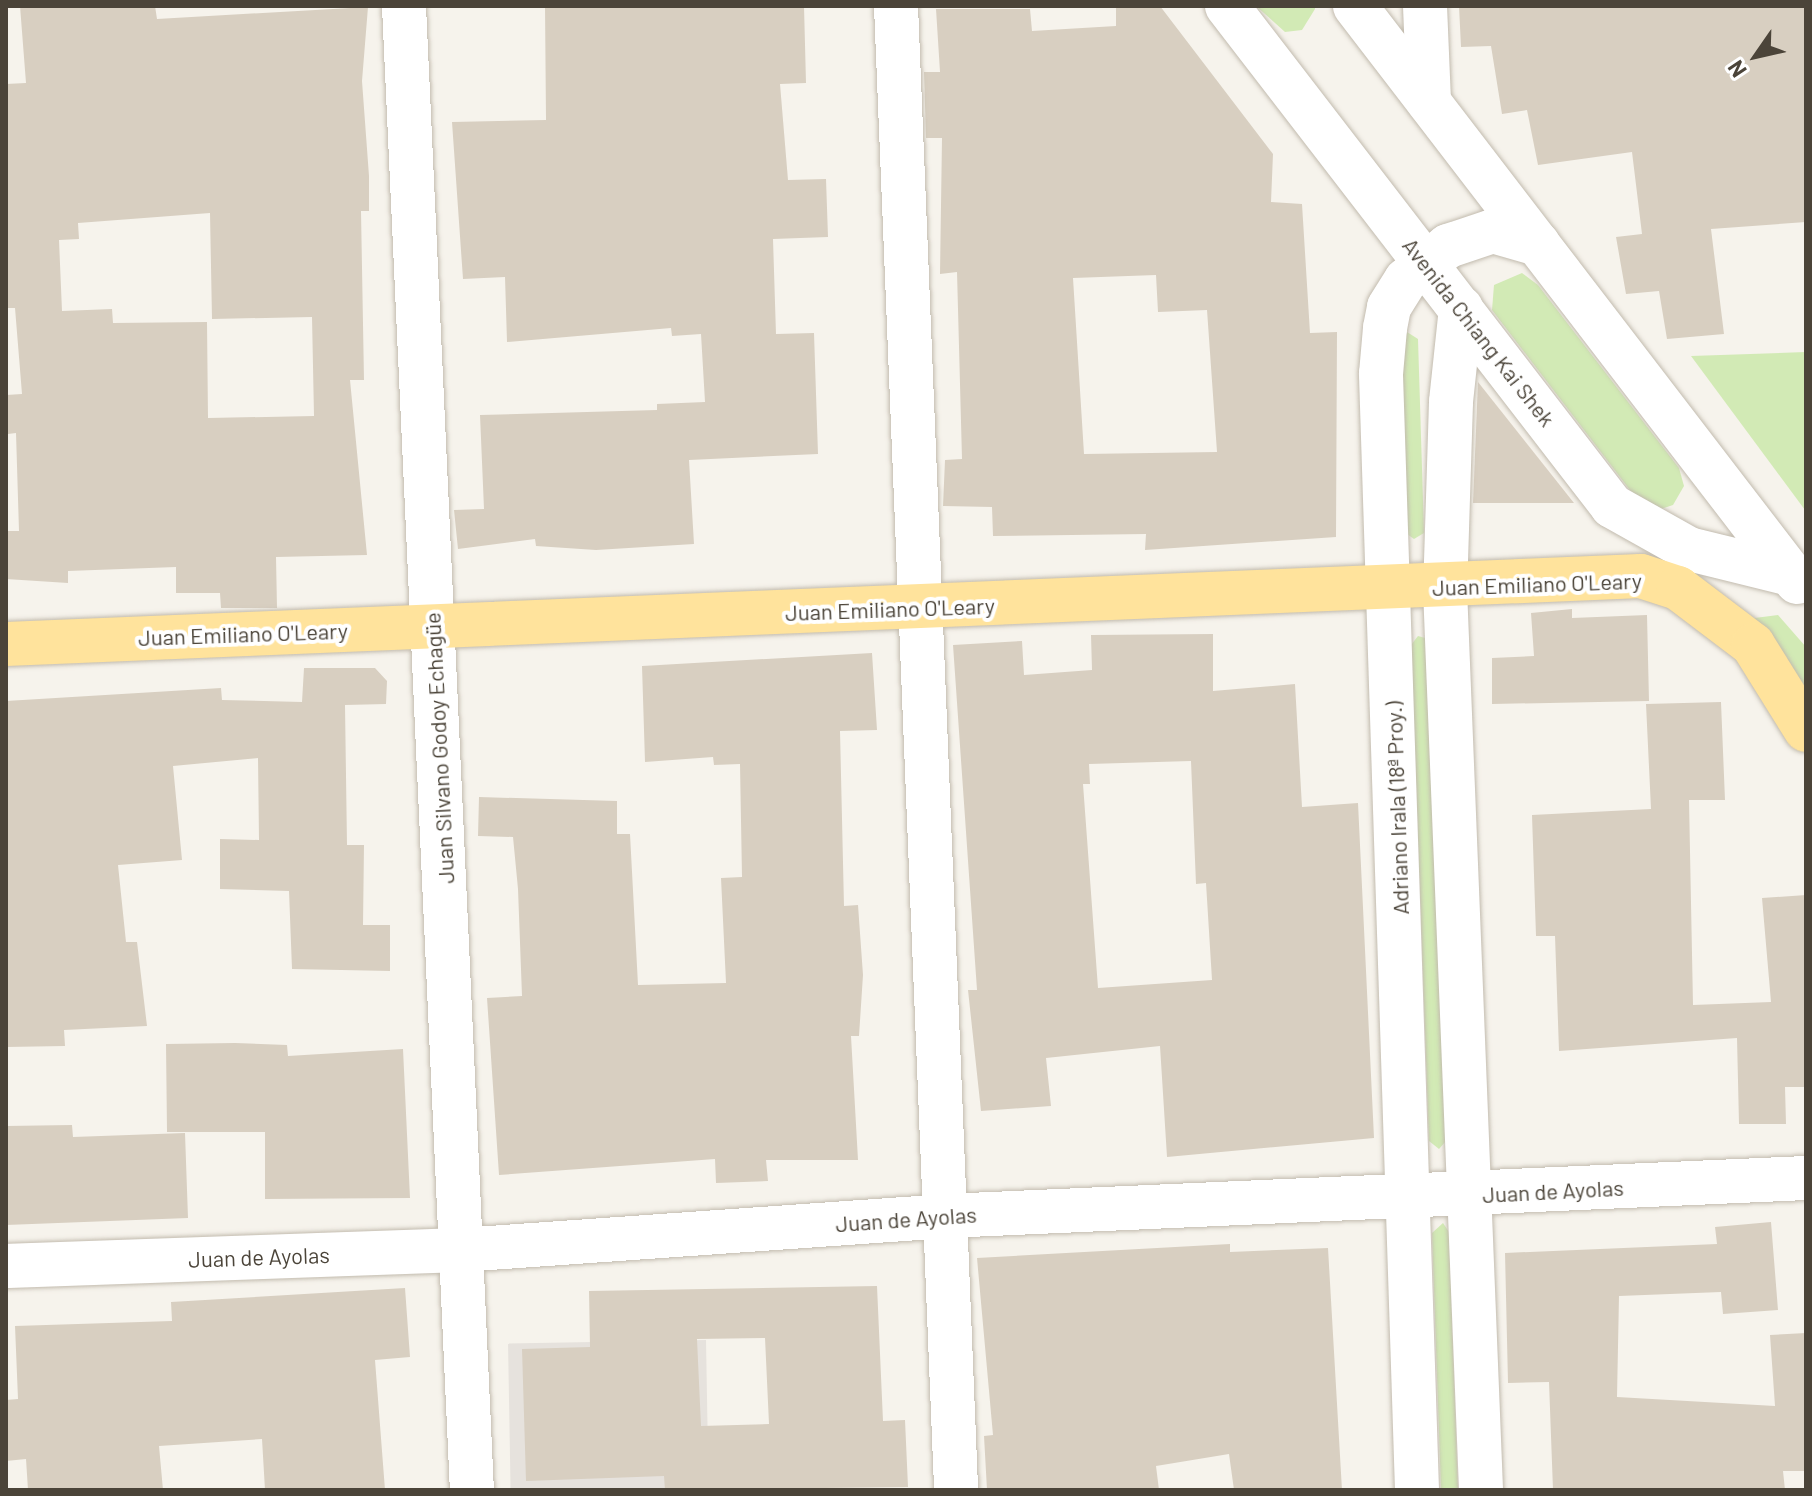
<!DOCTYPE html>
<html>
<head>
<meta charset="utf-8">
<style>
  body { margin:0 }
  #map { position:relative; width:1812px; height:1496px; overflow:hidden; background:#f6f3ec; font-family:Barlow,sans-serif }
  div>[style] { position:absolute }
  .industrial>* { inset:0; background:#e6e2dd; transform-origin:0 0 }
  .green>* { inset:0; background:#d2eab5 }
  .building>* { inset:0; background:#d8cfc1 }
  .roads { filter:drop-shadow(0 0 2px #c2bbae) drop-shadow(0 0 2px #c2bbae) }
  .minor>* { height:44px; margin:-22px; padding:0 22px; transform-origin:22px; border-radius:22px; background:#fff }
  .tertiary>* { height:44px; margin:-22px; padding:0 22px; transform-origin:22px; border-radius:22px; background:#fff }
  .primary>* { height:44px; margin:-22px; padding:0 22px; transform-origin:22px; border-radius:22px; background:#ffe39c }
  span { translate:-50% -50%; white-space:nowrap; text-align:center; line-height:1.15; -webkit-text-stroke:8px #fff; paint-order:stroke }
  .street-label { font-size:22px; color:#4b4439 }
  .frame { position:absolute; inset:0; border:8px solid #4b4439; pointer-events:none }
  .north { position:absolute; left:1716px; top:16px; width:80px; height:80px; -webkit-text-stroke:6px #fff; paint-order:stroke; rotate:236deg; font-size:22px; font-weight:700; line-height:32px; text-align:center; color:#4b4439 }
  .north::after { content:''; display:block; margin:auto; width:28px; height:36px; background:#4b4439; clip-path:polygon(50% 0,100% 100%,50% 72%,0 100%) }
</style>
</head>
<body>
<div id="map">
  <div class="industrial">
    <i style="left:706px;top:1340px;width:150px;height:198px;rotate:89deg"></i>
  </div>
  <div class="green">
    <i style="clip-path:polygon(1256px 6px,1315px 6px,1315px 9px,1302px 30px,1285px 32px)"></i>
    <i style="clip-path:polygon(1522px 273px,1538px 285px,1679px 468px,1684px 486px,1673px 505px,1658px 510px,1636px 498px,1492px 310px,1494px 285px)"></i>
    <i style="clip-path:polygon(1407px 332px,1418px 339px,1424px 533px,1414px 539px,1407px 534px,1400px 339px)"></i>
    <i style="clip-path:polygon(1806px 352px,1806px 510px,1805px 510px,1691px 356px)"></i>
    <i style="clip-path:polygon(1778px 615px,1806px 647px,1806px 710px,1747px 619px)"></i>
    <i style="clip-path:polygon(1418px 636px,1425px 638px,1446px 1141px,1439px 1149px,1429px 1141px,1411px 645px)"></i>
    <i style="clip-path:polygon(1443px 1223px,1449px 1232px,1458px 1490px,1441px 1490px,1432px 1233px)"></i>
  </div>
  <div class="building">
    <i style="clip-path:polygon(evenodd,20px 6px,155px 6px,157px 19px,368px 7px,362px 81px,369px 176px,369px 211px,361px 211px,364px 380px,350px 380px,367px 555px,276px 557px,277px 608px,221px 608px,220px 593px,176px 593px,176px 567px,68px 571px,68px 583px,6px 579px,6px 531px,19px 531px,16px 433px,8px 434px,6px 395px,22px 394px,15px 308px,6px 308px,6px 84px,26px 83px,20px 6px,210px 213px,212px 319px,312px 317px,314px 416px,208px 418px,207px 322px,113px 323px,112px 309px,62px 311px,59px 240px,79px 239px,78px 223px,210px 213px)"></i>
    <i style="clip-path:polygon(545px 6px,804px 6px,806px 83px,780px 84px,788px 180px,826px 179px,828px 237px,773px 239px,776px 334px,814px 333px,818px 454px,689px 460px,694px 544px,596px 550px,536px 546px,535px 539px,458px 549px,454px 510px,484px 509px,480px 415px,657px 410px,657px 404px,705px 402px,701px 334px,672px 336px,671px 328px,507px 342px,505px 277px,463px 279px,452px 122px,546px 120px)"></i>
    <i style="clip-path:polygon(evenodd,1116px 6px,1160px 6px,1273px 154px,1271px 202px,1302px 204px,1310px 333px,1337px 332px,1336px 537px,1145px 550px,1146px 534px,993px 536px,992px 507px,943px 506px,945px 460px,962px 459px,957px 272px,940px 274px,942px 138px,926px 138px,924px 72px,940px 72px,936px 9px,1030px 9px,1032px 31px,1116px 26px,1116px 6px,1156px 275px,1158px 312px,1207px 310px,1217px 452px,1084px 454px,1073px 278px,1156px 275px)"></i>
    <i style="clip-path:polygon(1459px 6px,1806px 6px,1806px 222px,1711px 229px,1724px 334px,1667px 339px,1659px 291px,1626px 294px,1616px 237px,1642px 234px,1632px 152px,1538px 165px,1527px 110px,1502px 114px,1491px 46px,1461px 47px)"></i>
    <i style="clip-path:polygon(1478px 382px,1574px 503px,1473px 503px)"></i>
    <i style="clip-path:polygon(1572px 609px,1572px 618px,1647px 615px,1649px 701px,1492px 704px,1492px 658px,1534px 656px,1531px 613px)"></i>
    <i style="clip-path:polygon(evenodd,1213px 634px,1213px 691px,1295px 684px,1302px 807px,1358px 803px,1374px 1138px,1167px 1157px,1160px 1046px,1046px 1058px,1051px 1106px,981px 1111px,968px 990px,977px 990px,953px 645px,1022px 641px,1024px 675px,1092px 670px,1091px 635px,1213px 634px,1191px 761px,1196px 884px,1206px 883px,1212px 980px,1098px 988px,1083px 784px,1090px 784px,1089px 764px,1191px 761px)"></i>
    <i style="clip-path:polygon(872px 653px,877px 730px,840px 731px,844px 906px,858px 905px,863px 975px,859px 1036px,851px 1036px,858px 1160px,766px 1160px,768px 1181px,716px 1183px,715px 1159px,499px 1175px,487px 998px,522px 996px,518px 889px,513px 837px,478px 836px,479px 797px,617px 801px,617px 834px,630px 834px,638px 985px,726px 983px,721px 878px,742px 877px,740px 764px,714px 765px,713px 757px,645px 762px,642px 666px)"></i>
    <i style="clip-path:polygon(304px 668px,375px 668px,387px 681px,386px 704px,345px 705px,347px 845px,364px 845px,363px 925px,390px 925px,390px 971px,292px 969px,289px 891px,220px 889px,220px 839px,259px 840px,258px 758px,173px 766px,182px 860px,118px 865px,126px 942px,137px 942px,147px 1026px,64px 1030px,65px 1046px,6px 1047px,6px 701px,221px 688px,222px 700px,302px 702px)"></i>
    <i style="clip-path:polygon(1721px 702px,1725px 800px,1689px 800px,1693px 1005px,1771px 1002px,1762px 898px,1806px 895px,1806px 1087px,1785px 1087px,1786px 1124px,1739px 1124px,1737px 1038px,1559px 1051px,1555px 936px,1536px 936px,1532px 815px,1651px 809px,1646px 704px)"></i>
    <i style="clip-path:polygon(235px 1043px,287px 1045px,288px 1056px,403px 1049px,410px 1198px,265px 1199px,265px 1132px,167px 1132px,166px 1044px)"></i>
    <i style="clip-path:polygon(72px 1125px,73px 1137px,185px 1133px,188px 1218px,6px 1225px,6px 1126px)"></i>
    <i style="clip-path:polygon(1771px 1222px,1778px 1310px,1723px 1314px,1721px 1292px,1619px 1296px,1617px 1397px,1775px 1406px,1770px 1335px,1806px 1333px,1806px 1471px,1783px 1471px,1785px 1490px,1553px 1490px,1549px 1382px,1508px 1383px,1505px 1253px,1717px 1244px,1715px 1227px)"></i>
    <i style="clip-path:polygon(1230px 1244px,1230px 1252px,1328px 1248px,1342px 1490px,1234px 1490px,1229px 1454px,1156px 1466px,1159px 1490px,987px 1490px,984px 1436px,993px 1435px,977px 1258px)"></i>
    <i style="clip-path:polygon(evenodd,877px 1286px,883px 1421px,905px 1420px,908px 1487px,665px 1490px,664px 1476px,526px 1481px,522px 1349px,590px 1347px,589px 1291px,877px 1286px,765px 1338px,769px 1424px,701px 1426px,697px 1339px,765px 1338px)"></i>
    <i style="clip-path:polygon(405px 1288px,410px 1357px,375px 1360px,385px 1490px,265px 1490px,262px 1439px,159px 1446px,163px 1490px,28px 1490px,26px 1459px,6px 1461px,6px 1400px,18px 1399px,15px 1326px,172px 1321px,171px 1302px)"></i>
  </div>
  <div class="roads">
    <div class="minor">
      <i style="left:404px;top:6px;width:1486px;rotate:87.38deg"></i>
      <i style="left:896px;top:6px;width:1485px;rotate:87.68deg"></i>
      <i style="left:1425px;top:6px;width:96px;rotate:87.6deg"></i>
      <i style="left:1461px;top:308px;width:95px;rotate:96.1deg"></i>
      <i style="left:1451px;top:402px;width:187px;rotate:91.8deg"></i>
      <i style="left:1445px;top:589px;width:902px;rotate:87.71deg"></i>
      <i style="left:6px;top:1266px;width:455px;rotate:-2deg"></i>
      <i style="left:461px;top:1250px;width:486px;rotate:-4deg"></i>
      <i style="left:946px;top:1216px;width:861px;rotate:-2.53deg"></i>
      <i style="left:1417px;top:1490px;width:1117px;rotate:-91.85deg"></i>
      <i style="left:1381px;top:374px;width:46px;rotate:-85deg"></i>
      <i style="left:1385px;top:328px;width:21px;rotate:-79deg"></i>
      <i style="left:1389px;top:307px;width:32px;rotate:-58deg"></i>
      <i style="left:1406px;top:280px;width:54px;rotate:-39deg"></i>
      <i style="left:1448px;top:246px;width:47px;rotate:-18.4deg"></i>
      <i style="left:1493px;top:231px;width:47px;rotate:16.1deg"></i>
    </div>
    <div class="tertiary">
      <i style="left:1227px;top:6px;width:631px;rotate:52.4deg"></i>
      <i style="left:1612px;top:506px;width:88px;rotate:29.2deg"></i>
      <i style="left:1689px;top:549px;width:105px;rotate:13.8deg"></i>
      <i style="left:1355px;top:6px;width:726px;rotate:52.5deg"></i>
    </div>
    <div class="primary">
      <i style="left:6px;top:644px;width:1636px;rotate:-2.38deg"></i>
      <i style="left:1641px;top:576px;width:39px;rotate:18deg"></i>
      <i style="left:1678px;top:588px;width:94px;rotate:37.2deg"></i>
      <i style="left:1753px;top:645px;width:100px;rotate:58.1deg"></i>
    </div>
  </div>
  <div class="street-label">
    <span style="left:1479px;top:332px;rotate:52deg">Avenida Chiang Kai Shek</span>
    <span style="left:1537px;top:584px;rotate:-2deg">Juan Emiliano O'Leary</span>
    <span style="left:890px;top:609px;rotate:-2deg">Juan Emiliano O'Leary</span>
    <span style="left:243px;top:634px;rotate:-2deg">Juan Emiliano O'Leary</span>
    <span style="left:439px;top:748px;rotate:-93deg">Juan Silvano Godoy Echagüe</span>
    <span style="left:1397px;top:808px;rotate:-92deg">Adriano Irala (18ª Proy.)</span>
    <span style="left:1553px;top:1191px;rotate:-3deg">Juan de Ayolas</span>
    <span style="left:906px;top:1219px;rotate:-4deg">Juan de Ayolas</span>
    <span style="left:259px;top:1257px;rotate:-2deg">Juan de Ayolas</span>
  </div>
  <div class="frame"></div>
  <div class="north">N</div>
</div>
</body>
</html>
